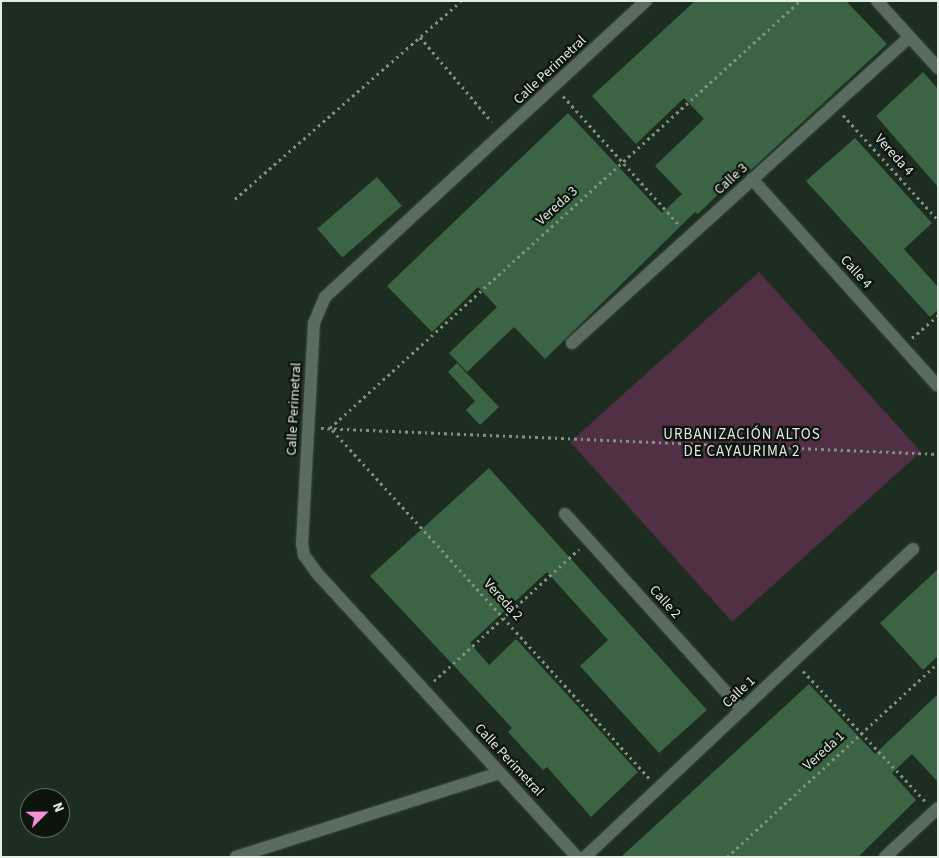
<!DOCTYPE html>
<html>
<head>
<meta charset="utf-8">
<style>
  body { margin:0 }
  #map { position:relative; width:939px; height:858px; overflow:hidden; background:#1d2e21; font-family:"Source Sans 3",sans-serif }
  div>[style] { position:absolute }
  .green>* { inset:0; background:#513046; transform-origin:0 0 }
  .building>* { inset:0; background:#3a6444; transform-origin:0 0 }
  .path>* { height:3px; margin-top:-1.5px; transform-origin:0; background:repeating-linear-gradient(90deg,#829085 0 2.5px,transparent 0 6.5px) }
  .roads { filter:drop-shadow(0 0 1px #3b4a3e) drop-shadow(0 0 1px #3b4a3e) }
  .minor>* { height:12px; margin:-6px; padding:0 6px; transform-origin:6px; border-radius:6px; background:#596c5d }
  span { translate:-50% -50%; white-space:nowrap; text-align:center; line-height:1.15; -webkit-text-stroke:4.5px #0d140e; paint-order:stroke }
  .street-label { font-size:14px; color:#e2ede4 }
  .neighbourhood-label { font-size:15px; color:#e2ede4; letter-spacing:1px }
  .frame { position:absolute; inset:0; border:2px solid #e2ede4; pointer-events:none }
  .north { position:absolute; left:20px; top:788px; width:50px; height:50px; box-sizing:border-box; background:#0d140e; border:1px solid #626b64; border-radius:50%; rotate:67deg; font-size:14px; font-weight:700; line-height:20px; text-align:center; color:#e2ede4 }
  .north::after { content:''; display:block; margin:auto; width:18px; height:22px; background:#f491d4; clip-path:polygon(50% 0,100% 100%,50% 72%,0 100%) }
</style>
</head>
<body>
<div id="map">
  <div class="green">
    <i style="left:759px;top:272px;width:242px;height:254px;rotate:48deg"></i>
  </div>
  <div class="building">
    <i style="clip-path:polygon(695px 1px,846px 1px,887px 44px,751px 170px,747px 166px,698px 214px,695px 212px,545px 359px,514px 327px,467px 372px,449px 353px,497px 307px,478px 287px,432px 332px,387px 286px,568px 113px,662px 213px,682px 194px,655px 166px,704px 119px,684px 98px,636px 144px,592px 96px)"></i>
    <i style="clip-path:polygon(923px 72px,938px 89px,938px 187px,876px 116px)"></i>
    <i style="clip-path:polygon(855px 138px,932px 223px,904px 249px,938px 287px,938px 310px,930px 317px,806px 181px)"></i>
    <i style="left:377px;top:177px;width:38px;height:79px;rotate:49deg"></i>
    <i style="clip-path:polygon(457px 363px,499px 407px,480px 425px,466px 410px,475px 401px,448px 372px)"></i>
    <i style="clip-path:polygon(489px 468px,707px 710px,659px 753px,580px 666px,608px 640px,547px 572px,470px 643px,489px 665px,516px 639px,638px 772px,591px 817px,547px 767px,543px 770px,508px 732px,512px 728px,370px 576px)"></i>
    <i style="clip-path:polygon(938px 569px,938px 656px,923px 670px,880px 623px)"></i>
    <i style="clip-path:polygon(809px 684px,875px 754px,938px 694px,938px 782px,912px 754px,892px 773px,916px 800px,858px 857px,621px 857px)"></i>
  </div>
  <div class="path">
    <i style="left:420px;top:37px;width:111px;rotate:49.7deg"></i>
    <i style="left:563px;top:96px;width:173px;rotate:48deg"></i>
    <i style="left:843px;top:115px;width:142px;rotate:47.9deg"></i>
    <i style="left:235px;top:199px;width:300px;rotate:-41.2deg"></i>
    <i style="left:912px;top:338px;width:35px;rotate:-41deg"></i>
    <i style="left:321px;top:428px;width:618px;rotate:2.41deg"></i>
    <i style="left:803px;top:671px;width:178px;rotate:46.8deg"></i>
    <i style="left:434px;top:681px;width:196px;rotate:-42.3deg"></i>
    <i style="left:649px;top:778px;width:474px;rotate:-132.3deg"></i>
    <i style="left:330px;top:428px;width:635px;rotate:-42.26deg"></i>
    <i style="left:727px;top:857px;width:287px;rotate:-42.6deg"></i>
  </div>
  <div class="roads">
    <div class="minor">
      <i style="left:877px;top:1px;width:91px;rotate:47.7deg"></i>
      <i style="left:752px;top:179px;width:277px;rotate:48.1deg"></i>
      <i style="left:572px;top:343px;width:455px;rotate:-42.2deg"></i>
      <i style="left:565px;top:514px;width:264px;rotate:47.9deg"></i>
      <i style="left:236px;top:857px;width:277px;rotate:-17.7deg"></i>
      <i style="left:577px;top:857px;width:385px;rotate:-132.5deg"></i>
      <i style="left:317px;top:573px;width:22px;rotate:-126deg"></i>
      <i style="left:304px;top:555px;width:11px;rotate:-100deg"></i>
      <i style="left:302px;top:544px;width:221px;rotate:-86.9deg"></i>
      <i style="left:314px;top:323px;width:28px;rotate:-67deg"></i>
      <i style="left:325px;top:297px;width:437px;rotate:-42.7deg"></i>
      <i style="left:585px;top:857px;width:450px;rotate:-43.2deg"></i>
      <i style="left:885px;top:857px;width:72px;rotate:-42.8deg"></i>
    </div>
  </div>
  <div class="street-label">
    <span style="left:550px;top:70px;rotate:-43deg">Calle Perimetral</span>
    <span style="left:894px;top:155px;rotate:48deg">Vereda 4</span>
    <span style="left:731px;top:179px;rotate:-42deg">Calle 3</span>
    <span style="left:557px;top:206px;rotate:-42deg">Vereda 3</span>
    <span style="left:856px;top:272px;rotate:48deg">Calle 4</span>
    <span style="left:294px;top:409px;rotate:-87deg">Calle Perimetral</span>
    <span style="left:503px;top:600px;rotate:48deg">Vereda 2</span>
    <span style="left:665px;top:602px;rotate:48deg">Calle 2</span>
    <span style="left:739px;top:692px;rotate:-43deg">Calle 1</span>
    <span style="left:824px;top:751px;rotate:-42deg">Vereda 1</span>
    <span style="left:509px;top:760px;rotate:47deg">Calle Perimetral</span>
  </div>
  <div class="neighbourhood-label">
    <span style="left:742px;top:443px">URBANIZACIÓN ALTOS<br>DE CAYAURIMA 2</span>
  </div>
  <div class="frame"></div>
  <div class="north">N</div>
</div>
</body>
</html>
